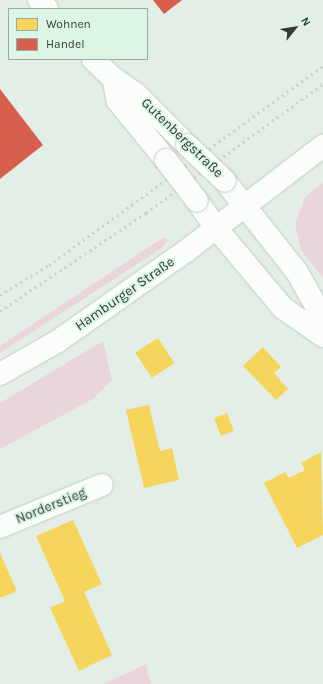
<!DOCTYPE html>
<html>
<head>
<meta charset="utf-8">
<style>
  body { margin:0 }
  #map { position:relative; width:323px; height:684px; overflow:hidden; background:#e3efe6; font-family:Karla,sans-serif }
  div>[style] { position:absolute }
  .green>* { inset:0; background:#ebd5dd }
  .homes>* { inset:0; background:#f6d55c; transform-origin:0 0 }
  .shops>* { inset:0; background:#d6604d }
  .roads { filter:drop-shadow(0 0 1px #c2ccc5) drop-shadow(0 0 1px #c2ccc5) }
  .minor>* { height:22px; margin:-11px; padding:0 11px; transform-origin:11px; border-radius:11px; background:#fbfdfb }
  .major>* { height:22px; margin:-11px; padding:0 11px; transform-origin:11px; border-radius:11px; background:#fbfdfb }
  .rail>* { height:3px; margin-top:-1.5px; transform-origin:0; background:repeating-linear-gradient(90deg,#ccd0cd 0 2px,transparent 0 6px) }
  .bridges { filter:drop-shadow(0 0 1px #c2ccc5) drop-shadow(0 0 1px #c2ccc5) }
  .minor-bridge>* { height:22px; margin:-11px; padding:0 11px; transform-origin:11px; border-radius:11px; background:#fbfdfb }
  span { translate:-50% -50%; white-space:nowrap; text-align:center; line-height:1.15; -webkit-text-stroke:4px #ddf5e4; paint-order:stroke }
  .street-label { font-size:14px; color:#323c35 }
  .legend { position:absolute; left:8px; top:8px; width:140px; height:52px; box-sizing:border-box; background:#ddf5e4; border:1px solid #99ab9e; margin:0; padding:5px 7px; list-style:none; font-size:12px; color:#323c35 }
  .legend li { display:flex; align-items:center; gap:8px; height:20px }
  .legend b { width:20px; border:1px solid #99ab9e }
  .north { position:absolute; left:275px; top:8px; width:40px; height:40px; -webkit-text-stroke:3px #ddf5e4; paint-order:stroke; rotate:60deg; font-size:11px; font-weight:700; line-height:16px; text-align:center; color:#323c35 }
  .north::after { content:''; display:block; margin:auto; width:14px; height:18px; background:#323c35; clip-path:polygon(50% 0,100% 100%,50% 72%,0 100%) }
</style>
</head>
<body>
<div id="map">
  <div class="green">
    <i style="clip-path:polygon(323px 183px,323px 278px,301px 250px,295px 224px,305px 197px)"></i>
    <i style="clip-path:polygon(164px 237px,168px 241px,162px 248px,0 353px,0 346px)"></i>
    <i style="clip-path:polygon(103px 341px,112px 380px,93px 399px,0 449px,0 403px)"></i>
    <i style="clip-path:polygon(146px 664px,151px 684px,104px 684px)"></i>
  </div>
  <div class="homes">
    <i style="left:158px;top:338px;width:30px;height:27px;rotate:57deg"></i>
    <i style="clip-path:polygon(263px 347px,281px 367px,274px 373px,288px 389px,276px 400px,243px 366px)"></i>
    <i style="clip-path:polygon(149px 405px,160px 451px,172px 448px,179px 480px,144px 488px,126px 410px)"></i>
    <i style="left:227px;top:413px;width:19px;height:14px;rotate:69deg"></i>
    <i style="clip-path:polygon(321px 452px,323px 535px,297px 548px,264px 483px,285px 472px,289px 478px,305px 470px,301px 463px)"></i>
    <i style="clip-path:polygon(73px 520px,102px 584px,84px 592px,112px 655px,79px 671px,50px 608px,65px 601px,36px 536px)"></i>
    <i style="clip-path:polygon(0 553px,17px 591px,0 598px)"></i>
  </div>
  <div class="shops">
    <i style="clip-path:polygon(153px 0,182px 0,164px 14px)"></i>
    <i style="clip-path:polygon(0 89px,43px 145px,0 179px)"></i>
  </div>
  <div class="roads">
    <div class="minor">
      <i style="left:39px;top:0;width:12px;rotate:48deg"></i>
      <i style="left:93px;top:59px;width:28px;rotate:44deg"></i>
      <i style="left:113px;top:78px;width:28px;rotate:35deg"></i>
      <i style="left:136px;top:94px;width:72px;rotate:45deg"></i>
      <i style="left:113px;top:78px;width:24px;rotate:78deg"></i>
      <i style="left:118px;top:101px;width:76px;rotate:50.9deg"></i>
      <i style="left:225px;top:181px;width:31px;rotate:52deg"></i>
      <i style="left:197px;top:201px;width:33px;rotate:55deg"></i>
      <i style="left:0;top:527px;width:110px;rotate:-22.4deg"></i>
    </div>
    <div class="major">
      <i style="left:244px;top:205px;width:85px;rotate:51.7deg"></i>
      <i style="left:297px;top:272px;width:54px;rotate:61deg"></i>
      <i style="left:216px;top:228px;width:104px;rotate:50.1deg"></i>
      <i style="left:283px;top:308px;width:49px;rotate:35deg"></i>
      <i style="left:0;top:374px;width:67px;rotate:-29.6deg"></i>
      <i style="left:58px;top:341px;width:156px;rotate:-35.1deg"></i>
      <i style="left:186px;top:251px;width:173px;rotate:-37.5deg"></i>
    </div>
  </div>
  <div class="rail">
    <i style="left:0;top:295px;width:57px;rotate:-31.5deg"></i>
    <i style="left:49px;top:265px;width:339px;rotate:-36deg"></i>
    <i style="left:0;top:311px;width:176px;rotate:-33.9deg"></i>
    <i style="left:146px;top:213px;width:219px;rotate:-36.1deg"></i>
  </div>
  <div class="bridges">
    <div class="minor-bridge">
      <i style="left:187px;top:145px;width:52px;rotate:43.5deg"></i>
      <i style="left:166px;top:160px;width:51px;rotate:52.9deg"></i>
    </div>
  </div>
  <div class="street-label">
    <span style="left:182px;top:138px;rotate:44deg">Gutenbergstraße</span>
    <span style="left:125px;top:294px;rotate:-35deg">Hamburger Straße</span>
    <span style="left:51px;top:506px;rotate:-22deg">Norderstieg</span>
  </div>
  <ul class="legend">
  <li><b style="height:11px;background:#f6d55c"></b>Wohnen</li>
  <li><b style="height:11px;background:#d6604d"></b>Handel</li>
  </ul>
  <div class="north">N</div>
</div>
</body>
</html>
